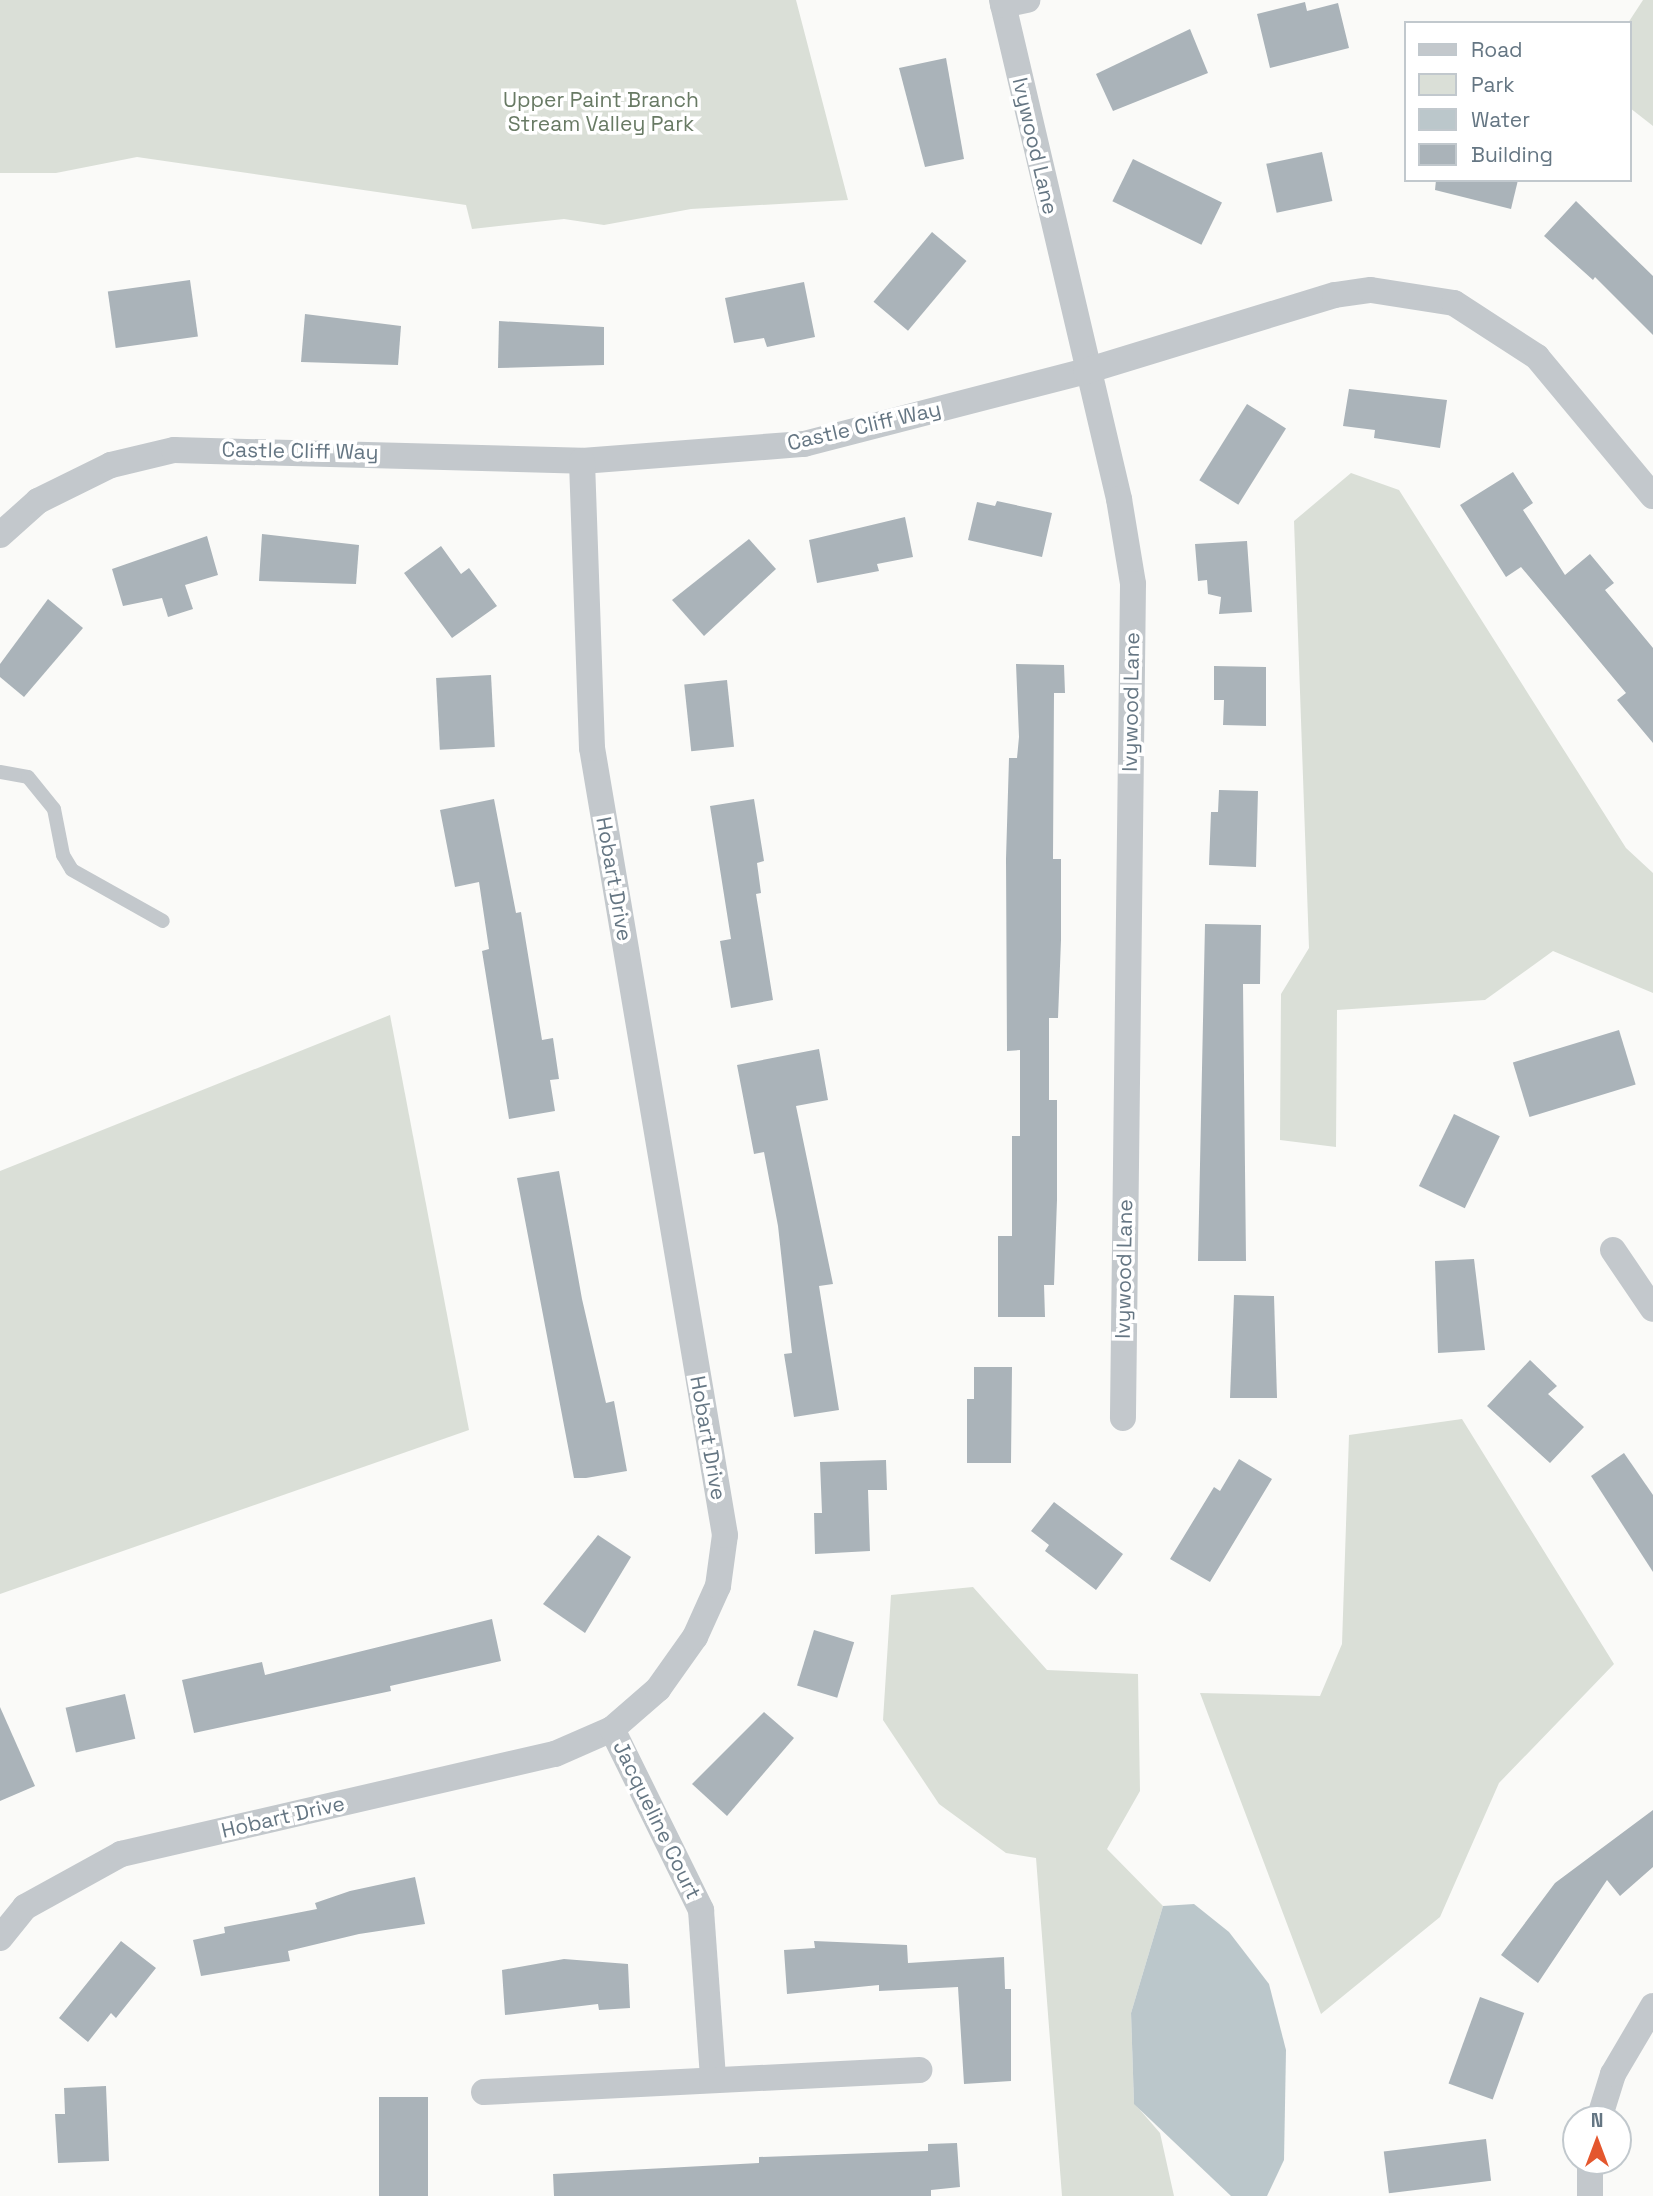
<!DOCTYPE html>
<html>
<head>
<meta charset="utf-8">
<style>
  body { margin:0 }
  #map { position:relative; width:1653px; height:2196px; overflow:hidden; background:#fafaf8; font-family:"Space Grotesk",sans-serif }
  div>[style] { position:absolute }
  .green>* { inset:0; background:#dadfd7 }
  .water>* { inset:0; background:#bbc7cb }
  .building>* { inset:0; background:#aab3b9; transform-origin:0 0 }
  .lane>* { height:14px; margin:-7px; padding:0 7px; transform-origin:7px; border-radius:7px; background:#c3c8cc }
  .street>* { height:26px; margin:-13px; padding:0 13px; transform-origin:13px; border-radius:13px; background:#c3c8cc }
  span { translate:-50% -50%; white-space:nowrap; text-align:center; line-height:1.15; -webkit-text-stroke:7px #fff; paint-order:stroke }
  .park-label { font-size:21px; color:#687a64 }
  .street-label { font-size:21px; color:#657683 }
  .legend { position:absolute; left:1404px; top:21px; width:228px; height:161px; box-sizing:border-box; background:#fff; border:2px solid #c1c8cd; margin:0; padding:9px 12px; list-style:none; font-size:21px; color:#657683 }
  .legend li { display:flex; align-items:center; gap:14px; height:35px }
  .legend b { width:35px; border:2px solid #c1c8cd }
  .north { position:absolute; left:1562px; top:2105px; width:70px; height:70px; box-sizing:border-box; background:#fff; border:2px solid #c1c8cd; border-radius:50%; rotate:0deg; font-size:19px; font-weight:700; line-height:28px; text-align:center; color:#657683 }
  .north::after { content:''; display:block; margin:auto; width:24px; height:32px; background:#e4572e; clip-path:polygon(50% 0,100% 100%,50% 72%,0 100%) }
</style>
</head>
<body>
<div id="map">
  <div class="green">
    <i style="clip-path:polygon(0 0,796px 0,848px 200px,691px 209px,604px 225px,564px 219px,472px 229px,466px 205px,137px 157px,56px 173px,0 173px)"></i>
    <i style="clip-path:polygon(1643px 0,1653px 0,1653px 126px,1630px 108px,1628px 23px)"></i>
    <i style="clip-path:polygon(1351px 473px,1399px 490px,1626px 848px,1653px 873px,1653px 993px,1553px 951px,1485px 1000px,1337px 1010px,1336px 1147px,1280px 1140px,1281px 994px,1309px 948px,1294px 521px)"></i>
    <i style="clip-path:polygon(390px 1015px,469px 1430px,0 1594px,0 1171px)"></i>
    <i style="clip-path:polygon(1462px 1419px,1614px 1664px,1499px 1783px,1440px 1917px,1321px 2014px,1200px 1693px,1320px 1696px,1342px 1644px,1349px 1435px)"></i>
    <i style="clip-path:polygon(973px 1587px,1047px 1670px,1138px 1674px,1140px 1791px,1107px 1849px,1163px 1906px,1131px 2013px,1134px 2103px,1160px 2133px,1174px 2196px,1062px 2196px,1036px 1858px,1006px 1853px,939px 1804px,883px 1720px,891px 1595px)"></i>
  </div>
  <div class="water">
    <i style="clip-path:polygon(1194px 1904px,1229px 1932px,1269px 1984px,1286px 2050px,1284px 2160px,1267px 2196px,1231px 2196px,1134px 2104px,1131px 2013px,1163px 1906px)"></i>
  </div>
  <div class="building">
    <i style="clip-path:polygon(1305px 2px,1307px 11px,1338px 3px,1349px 48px,1270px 68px,1257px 14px)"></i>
    <i style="clip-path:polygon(1190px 29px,1208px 73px,1113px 111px,1096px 74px)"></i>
    <i style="clip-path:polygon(946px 58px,964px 159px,925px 167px,899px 68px)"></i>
    <i style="left:1322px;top:152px;width:50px;height:57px;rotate:78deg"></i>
    <i style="left:1133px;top:159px;width:99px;height:47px;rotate:26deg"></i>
    <i style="clip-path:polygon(1436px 180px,1518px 180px,1511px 209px,1435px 190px)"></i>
    <i style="clip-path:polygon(1576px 201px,1653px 276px,1653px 335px,1595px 277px,1593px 280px,1544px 236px)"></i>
    <i style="left:932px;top:232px;width:45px;height:91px;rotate:40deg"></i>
    <i style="left:190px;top:280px;width:57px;height:83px;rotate:82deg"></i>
    <i style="clip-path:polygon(804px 282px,815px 337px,767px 347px,764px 338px,734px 343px,725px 298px)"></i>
    <i style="clip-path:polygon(305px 314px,401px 326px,398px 365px,301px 362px)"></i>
    <i style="clip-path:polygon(499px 321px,604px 327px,604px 365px,498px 368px)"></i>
    <i style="clip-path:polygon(1349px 389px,1447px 400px,1440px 448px,1374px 438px,1375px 430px,1343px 426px)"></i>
    <i style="left:1247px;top:404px;width:46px;height:90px;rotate:32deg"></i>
    <i style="clip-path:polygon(1513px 472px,1533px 503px,1523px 510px,1565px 575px,1590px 554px,1614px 583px,1605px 590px,1653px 648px,1653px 743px,1617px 700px,1626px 693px,1521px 567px,1506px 577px,1460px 505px)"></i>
    <i style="clip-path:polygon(997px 501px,1052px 513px,1042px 557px,968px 540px,977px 502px,995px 506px)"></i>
    <i style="clip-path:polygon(905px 517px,913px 557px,877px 564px,879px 571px,817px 583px,809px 540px)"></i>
    <i style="clip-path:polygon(262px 534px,359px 545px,356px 584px,259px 581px)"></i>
    <i style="clip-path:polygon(207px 536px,218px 575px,185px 585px,193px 609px,168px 617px,162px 598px,123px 606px,112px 569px)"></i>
    <i style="clip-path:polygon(749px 539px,776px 569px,704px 636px,672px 600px)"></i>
    <i style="clip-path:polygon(1247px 541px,1252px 612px,1219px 614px,1221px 597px,1208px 594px,1207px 580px,1198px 581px,1195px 544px)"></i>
    <i style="clip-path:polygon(441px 546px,461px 574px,469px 568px,497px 606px,452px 638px,404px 573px)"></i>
    <i style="clip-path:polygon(48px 599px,83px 628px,24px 697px,0 677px,0 664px)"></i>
    <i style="clip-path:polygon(1016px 664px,1064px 665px,1065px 693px,1054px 693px,1053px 859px,1061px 859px,1061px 940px,1058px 1018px,1049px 1018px,1049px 1100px,1057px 1100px,1057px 1200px,1054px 1285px,1044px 1285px,1045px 1317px,998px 1317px,998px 1236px,1012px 1236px,1012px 1136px,1020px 1136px,1020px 1050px,1007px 1051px,1006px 859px,1009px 758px,1017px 758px,1019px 737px)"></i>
    <i style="clip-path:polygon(1214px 666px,1266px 667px,1266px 726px,1223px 725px,1224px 700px,1214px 700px)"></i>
    <i style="left:491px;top:675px;width:72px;height:55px;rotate:87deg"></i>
    <i style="left:727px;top:680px;width:67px;height:43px;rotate:84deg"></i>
    <i style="clip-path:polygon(1219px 790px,1258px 791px,1256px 867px,1209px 865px,1211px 812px,1218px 812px)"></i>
    <i style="clip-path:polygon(494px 799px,516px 913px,521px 912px,542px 1040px,553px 1038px,559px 1079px,550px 1080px,555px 1111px,509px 1119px,482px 951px,489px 949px,479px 882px,455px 887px,440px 810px)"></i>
    <i style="clip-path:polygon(754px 799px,764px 861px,757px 863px,761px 893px,756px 894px,773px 1000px,731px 1008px,720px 941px,731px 939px,710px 806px)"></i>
    <i style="clip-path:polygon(1205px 924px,1261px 925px,1260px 984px,1243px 984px,1246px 1261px,1198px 1261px)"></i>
    <i style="left:1619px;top:1030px;width:57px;height:111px;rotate:73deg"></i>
    <i style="clip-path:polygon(819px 1049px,828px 1100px,796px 1106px,833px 1284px,819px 1286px,839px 1410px,794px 1417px,784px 1354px,792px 1353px,778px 1226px,764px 1152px,754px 1154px,737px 1065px)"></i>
    <i style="left:1454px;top:1114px;width:51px;height:80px;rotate:26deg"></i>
    <i style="clip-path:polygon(559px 1171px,582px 1299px,606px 1403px,614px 1401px,627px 1471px,586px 1478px,574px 1478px,517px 1178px)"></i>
    <i style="clip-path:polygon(1474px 1259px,1485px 1350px,1438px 1353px,1435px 1261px)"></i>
    <i style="clip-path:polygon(1234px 1295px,1274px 1296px,1277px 1398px,1230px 1398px)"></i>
    <i style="clip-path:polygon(1530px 1360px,1557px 1386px,1548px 1394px,1584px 1427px,1550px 1463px,1487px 1406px)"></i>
    <i style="clip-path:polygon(974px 1367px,1012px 1367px,1011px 1463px,967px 1463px,967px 1399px,974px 1399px)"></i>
    <i style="clip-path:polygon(1624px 1453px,1653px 1495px,1653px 1572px,1591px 1476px)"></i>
    <i style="clip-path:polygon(1239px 1459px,1272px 1479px,1210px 1582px,1170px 1559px,1214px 1487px,1220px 1491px)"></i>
    <i style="clip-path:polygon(886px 1460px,887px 1490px,868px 1490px,870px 1551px,815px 1554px,814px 1513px,822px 1513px,820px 1462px)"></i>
    <i style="clip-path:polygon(1054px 1502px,1123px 1554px,1096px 1590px,1045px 1551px,1049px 1545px,1031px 1531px)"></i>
    <i style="clip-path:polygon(598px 1535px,631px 1557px,585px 1633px,543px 1604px)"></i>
    <i style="clip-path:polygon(492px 1619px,501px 1661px,390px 1686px,391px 1691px,194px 1733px,182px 1680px,262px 1662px,265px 1675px)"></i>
    <i style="left:814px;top:1630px;width:42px;height:58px;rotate:17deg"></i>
    <i style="left:125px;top:1694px;width:46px;height:61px;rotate:77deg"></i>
    <i style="clip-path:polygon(0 1707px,35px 1786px,0 1801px)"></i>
    <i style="clip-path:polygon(764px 1712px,794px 1738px,727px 1816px,692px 1784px)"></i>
    <i style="clip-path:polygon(1653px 1810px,1653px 1867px,1620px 1896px,1607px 1880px,1538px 1983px,1501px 1955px,1555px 1883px)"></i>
    <i style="clip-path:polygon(415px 1877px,425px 1924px,359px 1934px,288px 1951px,290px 1961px,201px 1976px,193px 1940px,225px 1933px,224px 1927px,317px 1909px,315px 1903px,350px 1891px)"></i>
    <i style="clip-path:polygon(121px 1941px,156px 1968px,116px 2018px,111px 2013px,88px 2042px,59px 2018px)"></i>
    <i style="clip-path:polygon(814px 1941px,907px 1945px,908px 1963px,1004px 1957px,1005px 1989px,1011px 1989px,1011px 2081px,964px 2084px,958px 1987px,879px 1991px,879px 1985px,787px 1994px,784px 1950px,815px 1948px)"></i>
    <i style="clip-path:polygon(564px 1959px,628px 1964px,630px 2008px,599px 2010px,598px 2004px,505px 2015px,502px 1970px)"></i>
    <i style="left:1480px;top:1997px;width:47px;height:92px;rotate:20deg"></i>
    <i style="clip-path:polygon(106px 2086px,109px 2161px,58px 2163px,55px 2114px,65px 2114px,64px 2088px)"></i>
    <i style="left:428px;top:2097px;width:99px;height:49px;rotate:90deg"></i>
    <i style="left:1486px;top:2139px;width:42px;height:103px;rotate:83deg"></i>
    <i style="clip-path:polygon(957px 2143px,960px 2187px,931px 2190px,931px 2196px,554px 2196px,553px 2174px,759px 2163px,759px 2157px,928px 2151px,928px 2144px)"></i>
  </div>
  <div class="lane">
    <i style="left:0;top:772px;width:28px;rotate:10deg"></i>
    <i style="left:28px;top:777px;width:41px;rotate:50.9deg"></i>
    <i style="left:54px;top:809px;width:47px;rotate:78.9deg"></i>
    <i style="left:63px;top:855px;width:17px;rotate:59deg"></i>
    <i style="left:72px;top:870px;width:104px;rotate:29.3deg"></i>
  </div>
  <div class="street">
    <i style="left:1002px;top:0;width:513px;rotate:76.8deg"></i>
    <i style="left:1119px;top:499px;width:86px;rotate:80.6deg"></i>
    <i style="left:1133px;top:584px;width:834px;rotate:90.69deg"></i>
    <i style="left:1003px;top:5px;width:25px;rotate:-12deg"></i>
    <i style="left:0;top:535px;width:51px;rotate:-41.8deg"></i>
    <i style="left:38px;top:501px;width:81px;rotate:-26.3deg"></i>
    <i style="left:111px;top:465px;width:65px;rotate:-13.4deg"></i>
    <i style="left:174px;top:450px;width:408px;rotate:1.5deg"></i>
    <i style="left:582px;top:461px;width:223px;rotate:-4.4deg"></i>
    <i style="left:804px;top:444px;width:291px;rotate:-14.5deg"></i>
    <i style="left:1086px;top:371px;width:260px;rotate:-17deg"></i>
    <i style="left:1335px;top:295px;width:36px;rotate:-8deg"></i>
    <i style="left:1371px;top:290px;width:84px;rotate:8.9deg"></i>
    <i style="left:1454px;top:303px;width:99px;rotate:33deg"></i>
    <i style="left:1537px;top:357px;width:181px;rotate:50.2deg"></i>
    <i style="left:1613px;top:1250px;width:71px;rotate:55.9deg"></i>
    <i style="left:612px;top:1729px;width:202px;rotate:63.8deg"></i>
    <i style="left:701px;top:1910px;width:169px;rotate:85.9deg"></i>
    <i style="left:0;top:1938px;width:40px;rotate:-51deg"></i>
    <i style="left:25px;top:1907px;width:110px;rotate:-28.9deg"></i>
    <i style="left:121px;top:1854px;width:445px;rotate:-13deg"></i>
    <i style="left:555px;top:1754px;width:62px;rotate:-23.7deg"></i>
    <i style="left:612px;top:1729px;width:61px;rotate:-41deg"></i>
    <i style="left:658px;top:1689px;width:64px;rotate:-54.6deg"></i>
    <i style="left:695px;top:1637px;width:56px;rotate:-65.7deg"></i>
    <i style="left:718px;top:1586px;width:51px;rotate:-82.2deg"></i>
    <i style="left:725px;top:1535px;width:798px;rotate:-99.59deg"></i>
    <i style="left:592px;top:748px;width:287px;rotate:-92deg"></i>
    <i style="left:484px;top:2092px;width:436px;rotate:-2.9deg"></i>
    <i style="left:1599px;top:2119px;width:47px;rotate:-72.7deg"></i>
    <i style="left:1613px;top:2074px;width:79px;rotate:-59.5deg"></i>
    <i style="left:1590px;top:2196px;width:35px;rotate:-90deg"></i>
  </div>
  <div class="park-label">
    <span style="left:601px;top:112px">Upper Paint Branch<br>Stream Valley Park</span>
  </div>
  <div class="street-label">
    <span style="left:1035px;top:146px;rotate:77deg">Ivywood Lane</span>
    <span style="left:864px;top:426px;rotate:-13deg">Castle Cliff Way</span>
    <span style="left:300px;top:451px;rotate:1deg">Castle Cliff Way</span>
    <span style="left:1131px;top:702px;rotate:-89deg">Ivywood Lane</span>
    <span style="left:614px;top:879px;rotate:80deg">Hobart Drive</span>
    <span style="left:1124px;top:1269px;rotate:-89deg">Ivywood Lane</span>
    <span style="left:708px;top:1438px;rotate:80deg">Hobart Drive</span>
    <span style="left:283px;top:1817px;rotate:-13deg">Hobart Drive</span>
    <span style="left:657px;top:1820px;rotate:64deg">Jacqueline Court</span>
  </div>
  <ul class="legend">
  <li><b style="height:9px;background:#c3c8cc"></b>Road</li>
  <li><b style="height:19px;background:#dadfd7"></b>Park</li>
  <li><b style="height:19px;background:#bbc7cb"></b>Water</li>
  <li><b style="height:19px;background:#aab3b9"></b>Building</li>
  </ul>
  <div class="north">N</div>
</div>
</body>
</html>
